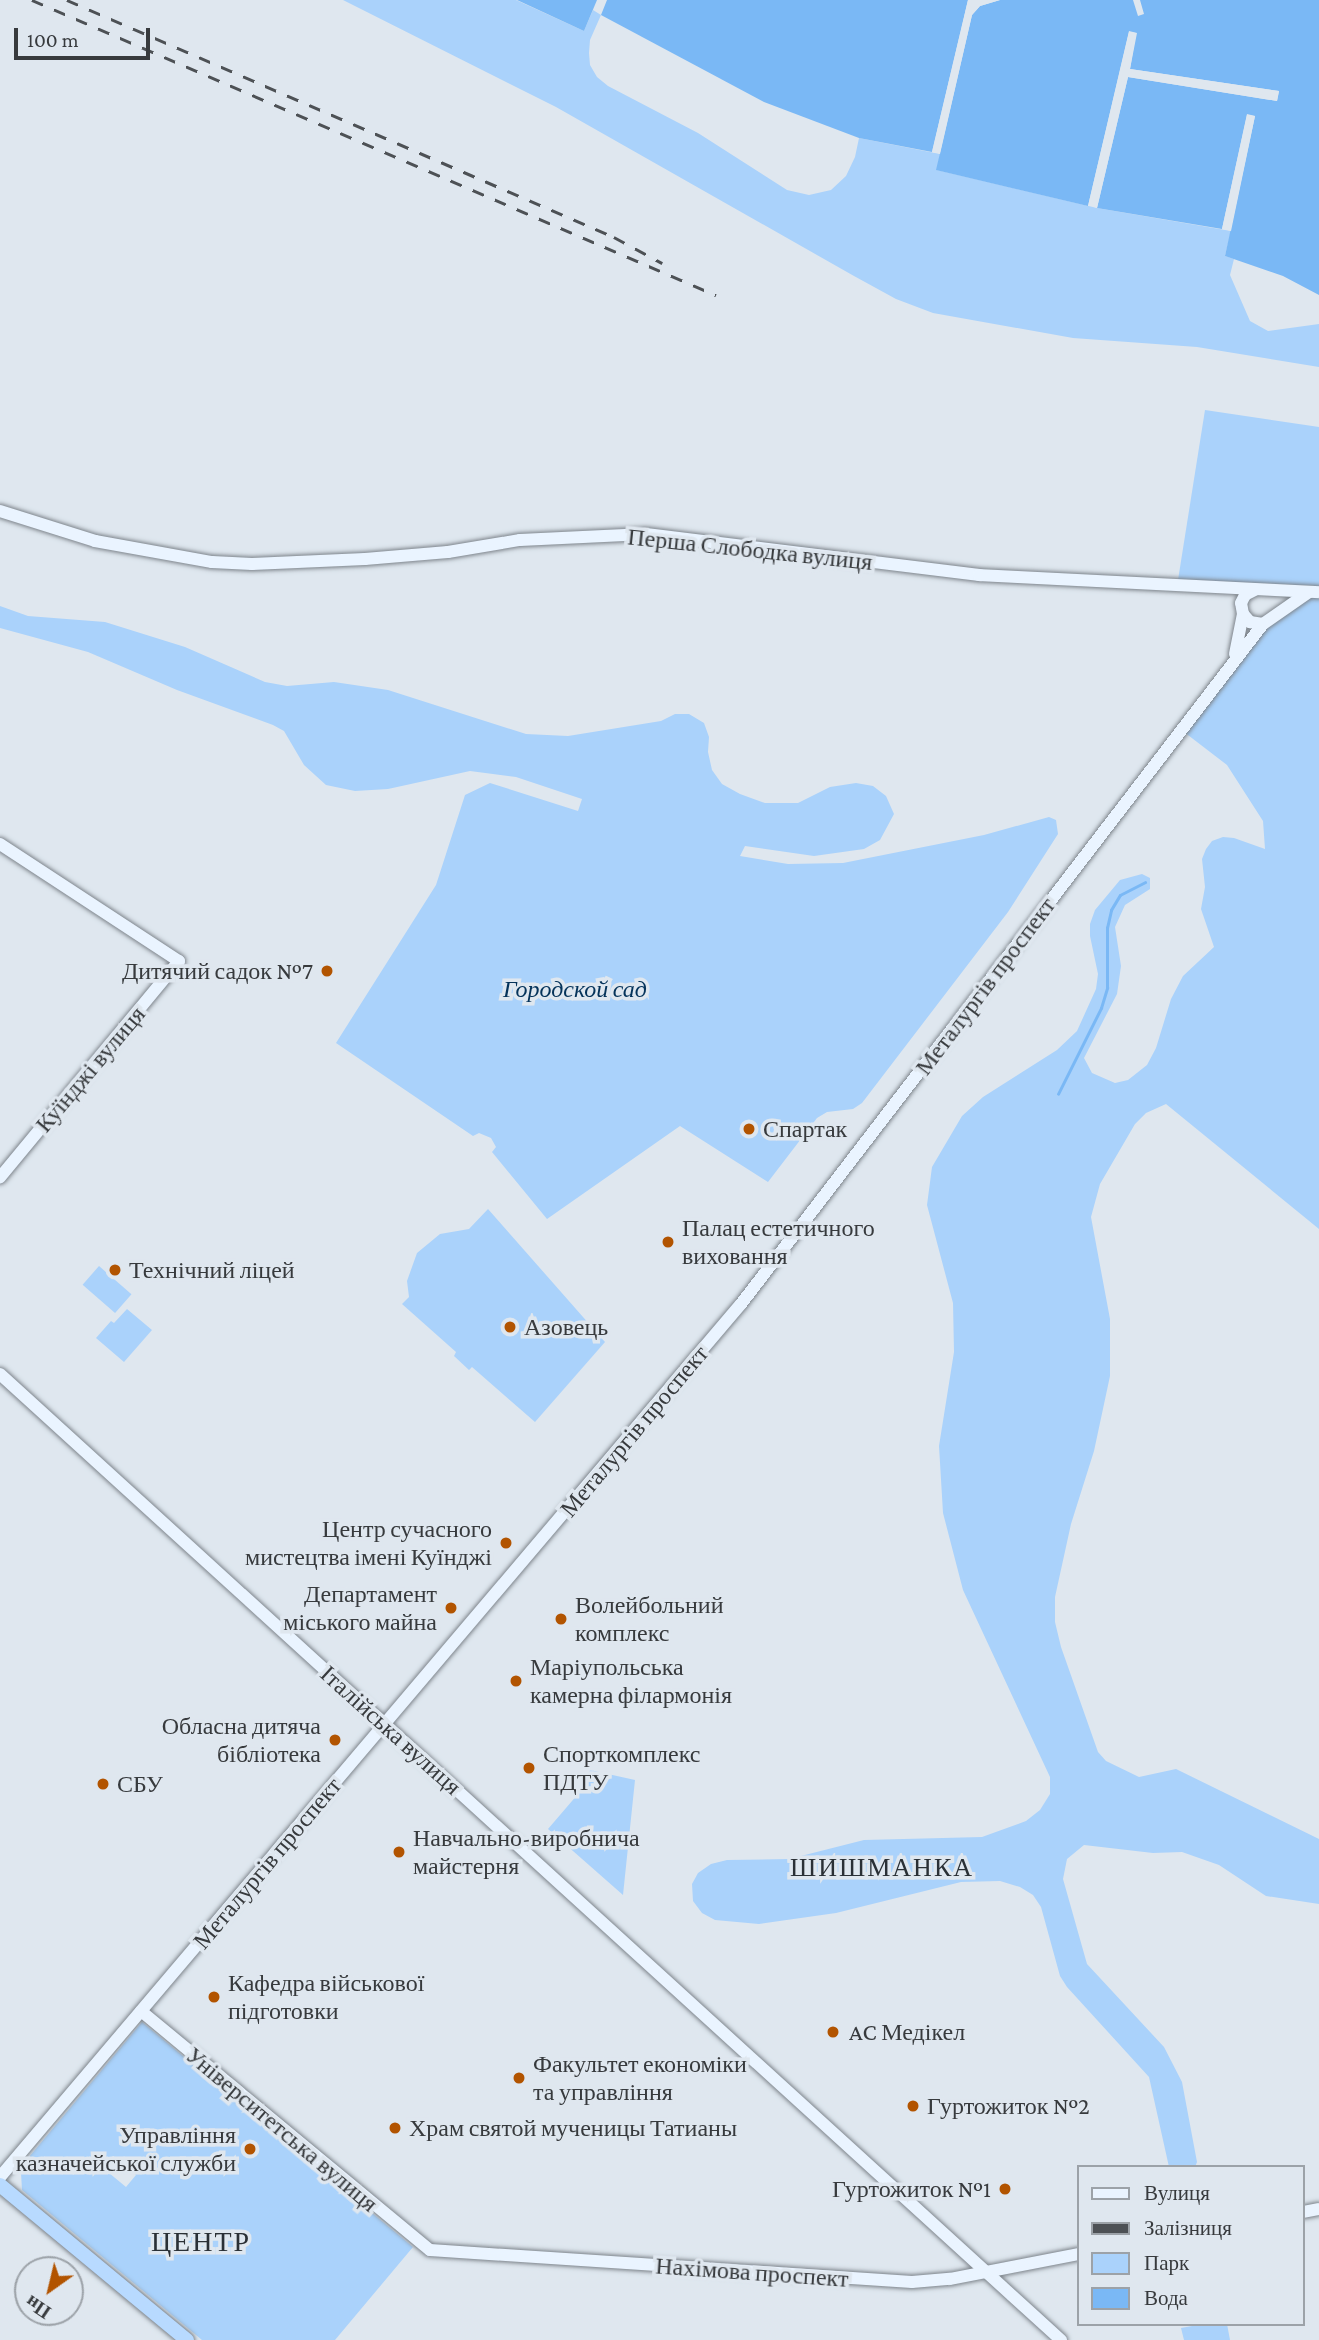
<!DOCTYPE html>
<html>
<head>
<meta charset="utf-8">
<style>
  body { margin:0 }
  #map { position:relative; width:1319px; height:2340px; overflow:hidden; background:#dfe7ef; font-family:"Crimson Pro",serif }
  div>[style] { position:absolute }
  .green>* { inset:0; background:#aad2fb; transform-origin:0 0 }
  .water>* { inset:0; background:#7ab8f5 }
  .pier>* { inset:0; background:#dfe7ef }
  .stream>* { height:2.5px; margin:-1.25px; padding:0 1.25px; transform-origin:1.25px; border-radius:1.25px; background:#7ab8f5 }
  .roads { filter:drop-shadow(0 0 2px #7e858c) drop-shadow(0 0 2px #7e858c) }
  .secondary>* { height:12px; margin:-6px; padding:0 6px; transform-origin:6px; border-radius:6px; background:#eaf4ff }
  .highway>* { height:14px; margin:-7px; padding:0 7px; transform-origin:7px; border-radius:7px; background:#b8daff }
  .rail>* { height:2.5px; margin-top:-1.25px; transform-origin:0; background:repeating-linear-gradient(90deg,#4d5155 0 12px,transparent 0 24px) }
  .dots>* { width:19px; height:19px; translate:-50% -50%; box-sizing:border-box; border:4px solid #dfe7ef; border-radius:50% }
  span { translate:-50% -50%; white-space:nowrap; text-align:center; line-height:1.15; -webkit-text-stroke:7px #dfe7ef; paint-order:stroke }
  .street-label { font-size:24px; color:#373a3d }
  .poi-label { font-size:24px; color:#373a3d }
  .right { translate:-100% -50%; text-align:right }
  .left { translate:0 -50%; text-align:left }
  .park-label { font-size:24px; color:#05335a; font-style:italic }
  .neighbourhood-label { font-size:26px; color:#2a3036; letter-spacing:2px }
  .quarter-label { font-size:28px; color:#2a3036; letter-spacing:2px }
  .legend { position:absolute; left:1077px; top:2165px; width:228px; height:161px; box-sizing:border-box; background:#dfe7ef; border:2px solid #9ca2a8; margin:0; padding:9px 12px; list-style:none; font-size:21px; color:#373a3d }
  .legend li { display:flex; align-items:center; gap:14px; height:35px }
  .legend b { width:35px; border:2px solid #9ca2a8 }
  .north { position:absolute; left:14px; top:2256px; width:70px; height:70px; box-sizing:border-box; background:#dfe7ef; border:2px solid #9ca2a8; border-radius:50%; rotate:214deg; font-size:19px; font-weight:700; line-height:28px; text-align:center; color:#373a3d }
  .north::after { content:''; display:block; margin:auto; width:24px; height:32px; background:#b25400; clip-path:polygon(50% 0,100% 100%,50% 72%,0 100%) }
  .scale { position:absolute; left:14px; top:28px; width:136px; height:32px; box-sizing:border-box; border:4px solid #373a3d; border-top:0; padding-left:9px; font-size:21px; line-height:24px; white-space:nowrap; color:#373a3d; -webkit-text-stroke:5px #dfe7ef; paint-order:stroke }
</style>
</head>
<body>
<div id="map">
  <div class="green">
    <i style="clip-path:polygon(343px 0,516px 0,584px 31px,593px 10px,601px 15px,590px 40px,589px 53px,590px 65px,597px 77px,608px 86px,698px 133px,787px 190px,809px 195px,831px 190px,846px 176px,855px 157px,859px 138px,940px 154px,937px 170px,1097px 208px,1231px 231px,1225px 256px,1234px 259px,1230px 275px,1250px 321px,1268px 331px,1319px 324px,1319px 367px,1197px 347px,1073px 338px,933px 313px,896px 299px,854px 276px,556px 107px)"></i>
    <i style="clip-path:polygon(1205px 410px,1319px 427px,1319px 586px,1178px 580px)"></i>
    <i style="clip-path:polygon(1309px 596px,1319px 597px,1319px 1229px,1166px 1104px,1146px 1113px,1135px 1124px,1100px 1184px,1091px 1217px,1110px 1319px,1110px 1376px,1094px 1451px,1071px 1524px,1055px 1597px,1055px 1622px,1061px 1647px,1098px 1752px,1106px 1761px,1139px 1777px,1176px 1769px,1319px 1839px,1319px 1904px,1266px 1896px,1219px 1865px,1182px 1852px,1153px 1853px,1084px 1845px,1067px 1859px,1063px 1879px,1087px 1964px,1164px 2047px,1182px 2082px,1197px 2162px,1195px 2167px,1169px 2167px,1149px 2077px,1067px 1987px,1060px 1976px,1041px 1907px,1033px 1895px,1020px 1887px,1000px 1881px,961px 1882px,836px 1913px,759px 1924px,715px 1920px,702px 1913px,693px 1901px,692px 1884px,698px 1873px,711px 1864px,727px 1860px,789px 1859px,864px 1840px,982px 1837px,1026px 1821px,1040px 1810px,1050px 1794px,1050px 1777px,963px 1590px,943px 1513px,939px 1446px,954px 1352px,953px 1303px,927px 1205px,932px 1167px,962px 1116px,983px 1097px,1057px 1050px,1077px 1031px,1096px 989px,1098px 974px,1090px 936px,1090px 924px,1095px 910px,1120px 880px,1142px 874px,1150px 878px,1150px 889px,1125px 905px,1115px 927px,1121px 966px,1117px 994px,1084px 1058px,1092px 1073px,1115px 1083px,1128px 1080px,1147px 1065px,1156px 1048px,1171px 999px,1183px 976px,1214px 947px,1201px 909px,1205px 887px,1202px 859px,1206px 849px,1212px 841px,1223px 837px,1234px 838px,1265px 849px,1263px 821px,1227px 765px,1184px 732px,1265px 627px)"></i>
    <i style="clip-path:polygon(0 606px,28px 616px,105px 622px,185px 647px,265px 682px,287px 686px,334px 682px,388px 690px,526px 734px,568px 736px,661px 721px,675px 714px,689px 714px,704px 723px,709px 737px,708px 752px,712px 770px,722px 784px,740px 794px,765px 803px,798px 803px,830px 787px,856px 783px,873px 786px,886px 796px,894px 814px,880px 840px,864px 849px,814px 856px,745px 846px,740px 856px,788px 864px,843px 863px,984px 835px,1049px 817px,1056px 820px,1058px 834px,1008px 912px,862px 1103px,853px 1109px,827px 1112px,817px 1118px,768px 1182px,680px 1126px,547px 1219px,492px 1152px,496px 1147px,491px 1138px,479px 1133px,473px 1136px,336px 1043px,436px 885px,465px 795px,490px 783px,578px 811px,582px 799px,516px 777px,470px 771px,388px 789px,355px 791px,326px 785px,304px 765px,284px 731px,273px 725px,177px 690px,88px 652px,0 628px)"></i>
    <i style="clip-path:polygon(488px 1209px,605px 1342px,535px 1422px,472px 1367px,469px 1370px,454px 1356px,456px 1352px,402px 1304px,409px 1297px,407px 1281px,417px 1253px,440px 1234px,469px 1229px)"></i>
    <i style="left:99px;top:1266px;width:43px;height:25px;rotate:41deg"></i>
    <i style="clip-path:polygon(127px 1309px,152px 1330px,124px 1362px,96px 1338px,111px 1321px,114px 1323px)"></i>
    <i style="clip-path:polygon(590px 1770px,635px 1780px,623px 1895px,548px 1829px,578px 1794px)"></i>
    <i style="clip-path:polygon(evenodd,142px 2022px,413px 2247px,335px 2340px,202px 2340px,22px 2190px,21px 2173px,24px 2163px,142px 2022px,113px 2156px,136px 2175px,126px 2187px,103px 2168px,113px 2156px)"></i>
    <i style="clip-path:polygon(1203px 2324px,1227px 2324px,1230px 2340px,1184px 2340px,1181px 2328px)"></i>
  </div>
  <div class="water">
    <i style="clip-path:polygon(517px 0,597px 0,584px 31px)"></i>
    <i style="clip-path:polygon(607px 0,968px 0,932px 152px,859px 138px,764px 102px,601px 15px)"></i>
    <i style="clip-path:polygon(1000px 0,1133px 0,1138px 16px,1144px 14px,1140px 0,1319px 0,1319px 295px,1283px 276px,1225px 256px,1255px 116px,1247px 115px,1222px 229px,1097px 208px,1128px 77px,1277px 101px,1279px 91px,1130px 69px,1136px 33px,1129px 32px,1088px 206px,936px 170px,972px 15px,980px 6px)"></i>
  </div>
  <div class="pier">
    <i style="clip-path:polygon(968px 0,972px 0,935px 153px,932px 152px)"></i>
    <i style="clip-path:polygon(988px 0,1000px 0,980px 6px,972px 15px,940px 154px,937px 153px,968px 14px,978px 3px)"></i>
    <i style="clip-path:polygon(1129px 31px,1137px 33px,1130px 69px,1279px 91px,1277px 101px,1128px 77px,1097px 208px,1094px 207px,1126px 74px,1275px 97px,1275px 94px,1128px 72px,1132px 35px,1092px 206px,1088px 206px)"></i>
    <i style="clip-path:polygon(1247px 114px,1255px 116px,1231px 231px,1227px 230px,1250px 119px,1226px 230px,1222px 229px)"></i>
  </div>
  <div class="stream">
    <i style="left:1058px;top:1094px;width:96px;rotate:-63.4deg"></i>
    <i style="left:1101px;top:1008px;width:21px;rotate:-73deg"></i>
    <i style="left:1107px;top:988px;width:60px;rotate:-90deg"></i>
    <i style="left:1107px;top:928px;width:18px;rotate:-77deg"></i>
    <i style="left:1111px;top:910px;width:17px;rotate:-59deg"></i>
    <i style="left:1120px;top:895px;width:28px;rotate:-27deg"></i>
  </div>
  <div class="roads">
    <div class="secondary">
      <i style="left:0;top:511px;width:100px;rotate:17.5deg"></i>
      <i style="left:95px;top:541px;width:119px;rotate:10.2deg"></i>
      <i style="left:212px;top:562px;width:40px;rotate:2.9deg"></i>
      <i style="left:252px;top:564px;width:113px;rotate:-2.5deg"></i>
      <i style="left:365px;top:559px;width:83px;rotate:-4.8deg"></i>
      <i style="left:448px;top:552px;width:73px;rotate:-9.5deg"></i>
      <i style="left:520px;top:540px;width:126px;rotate:-2.7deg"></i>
      <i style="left:646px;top:534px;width:336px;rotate:7deg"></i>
      <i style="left:979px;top:575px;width:340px;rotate:2.9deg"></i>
      <i style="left:1243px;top:614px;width:11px;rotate:49deg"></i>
      <i style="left:1250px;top:622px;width:13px;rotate:9deg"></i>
      <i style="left:1263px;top:624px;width:56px;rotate:-34.8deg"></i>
      <i style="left:1235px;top:654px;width:41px;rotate:-78.7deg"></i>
      <i style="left:1243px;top:614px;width:11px;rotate:-100deg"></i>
      <i style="left:1241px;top:603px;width:9px;rotate:-63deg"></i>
      <i style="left:1245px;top:595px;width:11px;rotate:-27deg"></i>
      <i style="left:0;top:844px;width:214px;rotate:33.2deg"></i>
      <i style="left:179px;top:961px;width:281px;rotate:129.6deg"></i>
      <i style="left:0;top:1374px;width:1435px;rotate:42.32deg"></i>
      <i style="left:141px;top:2011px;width:375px;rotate:39.6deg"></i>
      <i style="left:430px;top:2250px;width:483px;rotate:3.8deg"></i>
      <i style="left:912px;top:2282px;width:38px;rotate:-5deg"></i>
      <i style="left:950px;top:2279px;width:131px;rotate:-11deg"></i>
      <i style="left:0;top:2177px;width:1145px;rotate:-49.68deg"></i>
      <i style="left:741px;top:1304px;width:857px;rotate:-52.49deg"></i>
      <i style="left:1303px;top:2212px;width:16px;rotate:-11deg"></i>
    </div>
    <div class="highway">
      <i style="left:0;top:2185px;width:243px;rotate:39.7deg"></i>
    </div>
  </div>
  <div class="rail">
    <i style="left:32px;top:0;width:745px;rotate:23.33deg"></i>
    <i style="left:67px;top:0;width:596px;rotate:23.43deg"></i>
    <i style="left:614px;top:237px;width:55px;rotate:28.4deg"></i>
  </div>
  <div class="dots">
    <i style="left:327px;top:971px;background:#b25400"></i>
    <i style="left:749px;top:1129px;background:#b25400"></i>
    <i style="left:668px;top:1242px;background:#b25400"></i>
    <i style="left:115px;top:1270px;background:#b25400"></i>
    <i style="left:510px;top:1327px;background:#b25400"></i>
    <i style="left:506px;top:1543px;background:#b25400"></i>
    <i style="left:451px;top:1608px;background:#b25400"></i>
    <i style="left:561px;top:1619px;background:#b25400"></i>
    <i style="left:516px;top:1681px;background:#b25400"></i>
    <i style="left:335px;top:1740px;background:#b25400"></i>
    <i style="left:529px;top:1768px;background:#b25400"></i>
    <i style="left:103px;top:1784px;background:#b25400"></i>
    <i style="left:399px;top:1852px;background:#b25400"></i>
    <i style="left:214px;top:1997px;background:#b25400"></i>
    <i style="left:833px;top:2032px;background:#b25400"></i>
    <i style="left:519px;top:2078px;background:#b25400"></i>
    <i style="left:913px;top:2106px;background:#b25400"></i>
    <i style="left:395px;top:2128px;background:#b25400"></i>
    <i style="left:250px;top:2149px;background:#b25400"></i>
    <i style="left:1005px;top:2189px;background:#b25400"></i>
  </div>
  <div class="street-label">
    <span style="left:750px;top:549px;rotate:6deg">Перша Слободка вулиця</span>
    <span style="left:985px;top:986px;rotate:-53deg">Металургів проспект</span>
    <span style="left:90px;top:1069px;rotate:-50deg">Куїнджі вулиця</span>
    <span style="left:634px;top:1431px;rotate:-50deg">Металургів проспект</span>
    <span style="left:391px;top:1730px;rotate:42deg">Італійська вулиця</span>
    <span style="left:267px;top:1863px;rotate:-50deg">Металургів проспект</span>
    <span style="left:282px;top:2129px;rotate:40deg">Університетська вулиця</span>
    <span style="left:752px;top:2272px;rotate:4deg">Нахімова проспект</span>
  </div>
  <div class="poi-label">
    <span class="right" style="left:313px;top:971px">Дитячий садок №7</span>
    <span class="left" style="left:763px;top:1129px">Спартак</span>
    <span class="left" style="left:682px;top:1242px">Палац естетичного<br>виховання</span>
    <span class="left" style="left:129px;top:1270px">Технічний ліцей</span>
    <span class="left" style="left:524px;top:1327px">Азовець</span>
    <span class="right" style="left:492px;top:1543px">Центр сучасного<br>мистецтва імені Куїнджі</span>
    <span class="right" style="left:437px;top:1608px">Департамент<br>міського майна</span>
    <span class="left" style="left:575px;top:1619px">Волейбольний<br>комплекс</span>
    <span class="left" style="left:530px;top:1681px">Маріупольська<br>камерна філармонія</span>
    <span class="right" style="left:321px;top:1740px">Обласна дитяча<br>бібліотека</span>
    <span class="left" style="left:543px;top:1768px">Спорткомплекс<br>ПДТУ</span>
    <span class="left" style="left:117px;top:1784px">СБУ</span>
    <span class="left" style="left:413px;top:1852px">Навчально-виробнича<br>майстерня</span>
    <span class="left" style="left:228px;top:1997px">Кафедра військової<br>підготовки</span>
    <span class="left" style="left:849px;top:2032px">AC Медікел</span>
    <span class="left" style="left:533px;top:2078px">Факультет економіки<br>та управління</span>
    <span class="left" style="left:927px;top:2106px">Гуртожиток №2</span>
    <span class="left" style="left:409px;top:2128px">Храм святой мученицы Татианы</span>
    <span class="right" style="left:236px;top:2149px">Управління<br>казначейської служби</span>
    <span class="right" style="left:991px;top:2189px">Гуртожиток №1</span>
  </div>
  <div class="park-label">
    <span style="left:575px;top:989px">Городской сад</span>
  </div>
  <div class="neighbourhood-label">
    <span style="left:882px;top:1868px">ШИШМАНКА</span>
  </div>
  <div class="quarter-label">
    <span style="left:201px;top:2242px">ЦЕНТР</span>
  </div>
  <ul class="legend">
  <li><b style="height:9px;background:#eaf4ff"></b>Вулиця</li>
  <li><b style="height:9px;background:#4d5155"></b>Залізниця</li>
  <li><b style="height:19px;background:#aad2fb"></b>Парк</li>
  <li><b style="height:19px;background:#7ab8f5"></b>Вода</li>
  </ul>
  <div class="north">Пн</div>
  <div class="scale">100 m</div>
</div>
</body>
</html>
